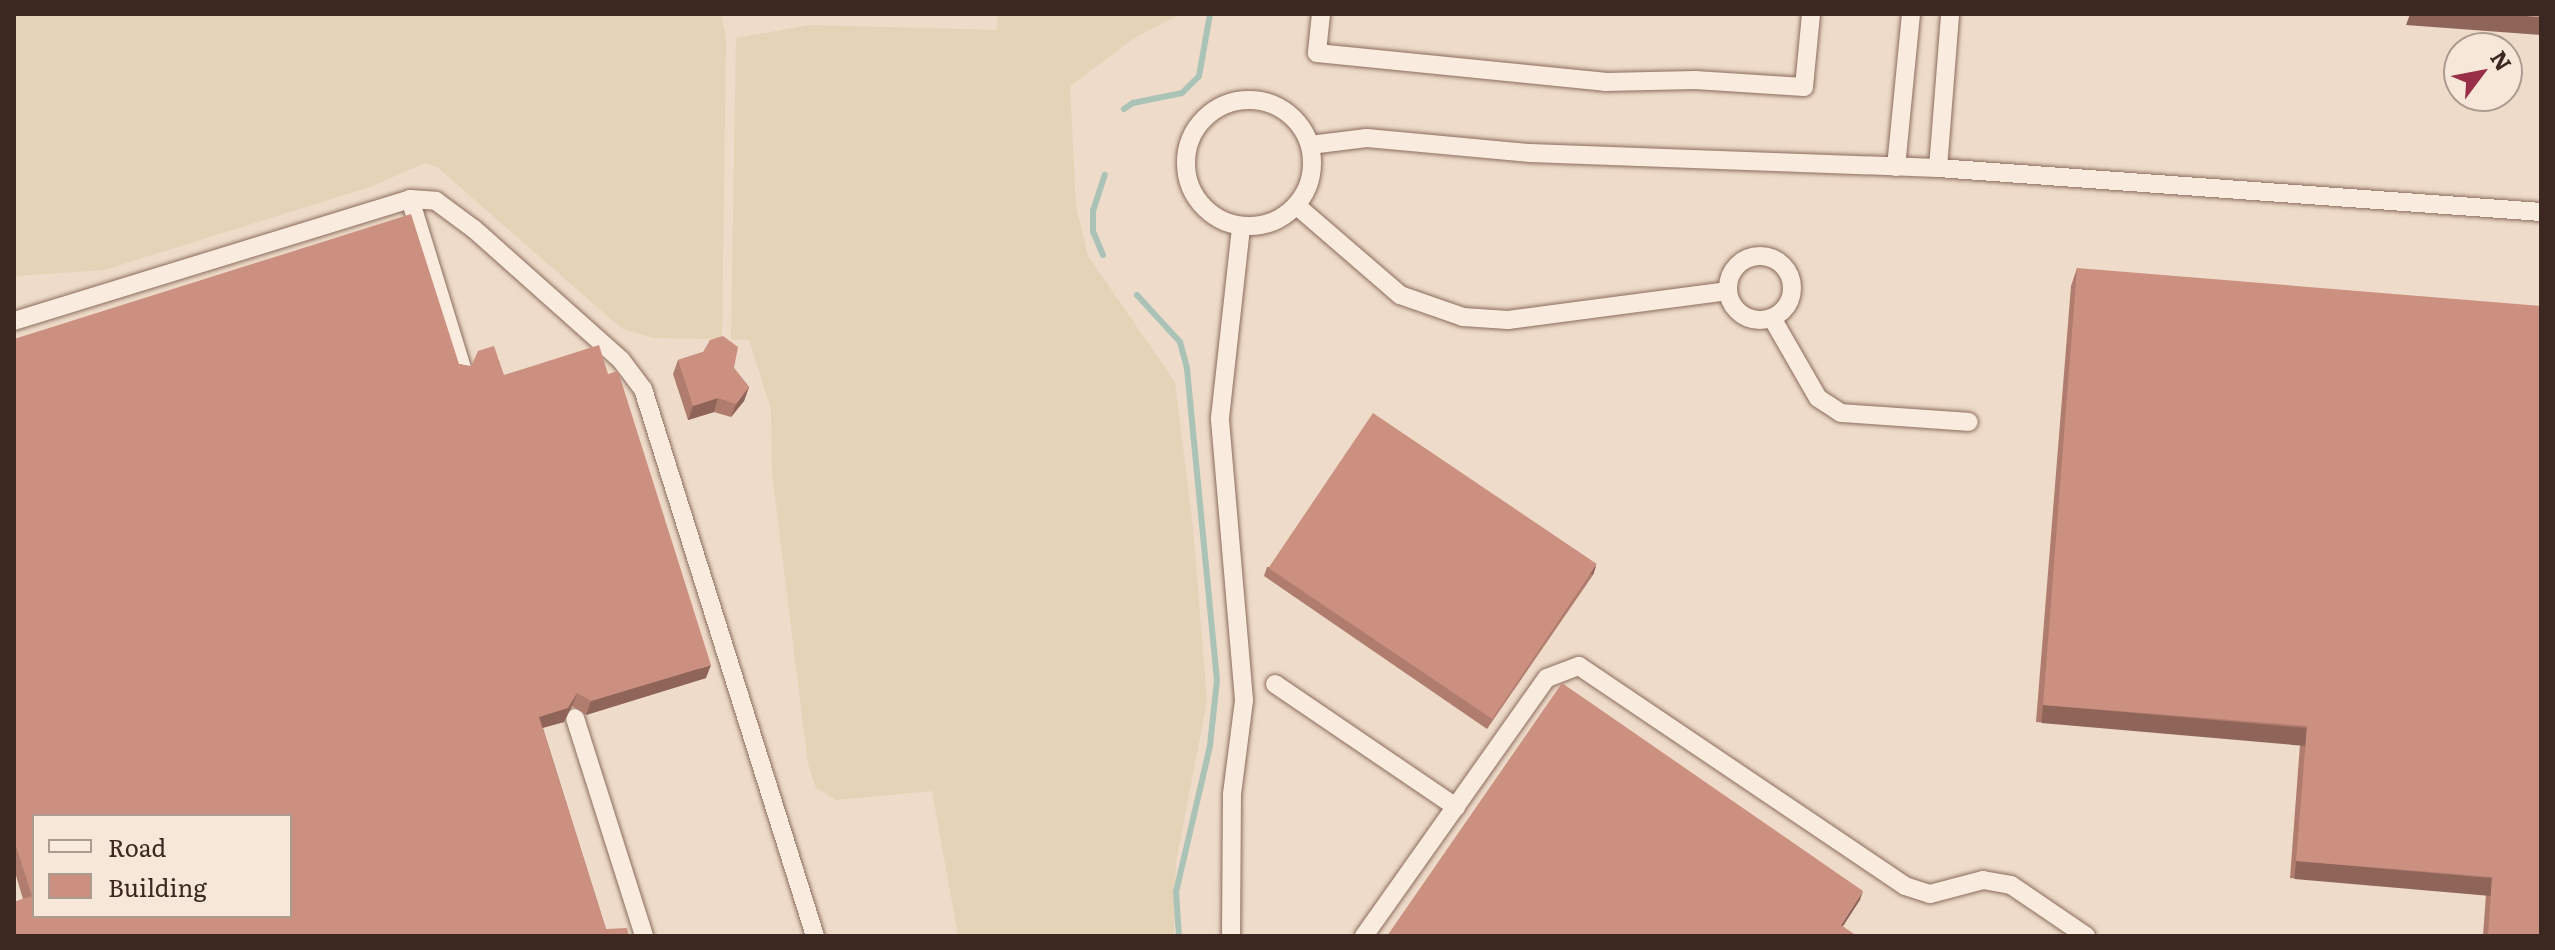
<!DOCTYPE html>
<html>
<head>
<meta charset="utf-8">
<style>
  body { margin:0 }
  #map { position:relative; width:2555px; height:950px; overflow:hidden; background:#eedbc9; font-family:Literata,serif }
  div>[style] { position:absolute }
  .farmland>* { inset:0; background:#e4d3b7 }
  .stream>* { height:6px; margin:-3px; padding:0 3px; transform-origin:3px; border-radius:3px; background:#aac3b6 }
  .roads { filter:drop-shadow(0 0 2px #8b6c5e) drop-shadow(0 0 2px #8b6c5e) }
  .minor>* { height:18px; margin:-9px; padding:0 9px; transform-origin:9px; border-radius:9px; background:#f9ebdd }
  .minor>.ring { margin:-9px; padding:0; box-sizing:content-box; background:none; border:18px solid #f9ebdd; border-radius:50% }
  .wall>* { inset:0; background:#af7c6e }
  .shaded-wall>* { inset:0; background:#8f655a; transform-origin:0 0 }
  .building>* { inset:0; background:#cc9080; transform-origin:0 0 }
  span { translate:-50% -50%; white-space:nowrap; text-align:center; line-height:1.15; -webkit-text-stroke:7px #f6e7d9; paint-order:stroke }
  .frame { position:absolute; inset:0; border:16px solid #3c2821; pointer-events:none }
  .legend { position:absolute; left:32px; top:814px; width:260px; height:104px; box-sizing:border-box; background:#f6e7d9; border:2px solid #ac9b8f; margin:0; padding:10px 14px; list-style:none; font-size:24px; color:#3c2821 }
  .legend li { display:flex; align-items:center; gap:16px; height:40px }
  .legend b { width:40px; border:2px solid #ac9b8f }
  .north { position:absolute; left:2443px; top:32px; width:80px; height:80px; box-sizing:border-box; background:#f6e7d9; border:2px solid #ac9b8f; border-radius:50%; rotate:58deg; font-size:22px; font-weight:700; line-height:32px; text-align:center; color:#3c2821 }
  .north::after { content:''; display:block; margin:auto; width:28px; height:36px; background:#992f46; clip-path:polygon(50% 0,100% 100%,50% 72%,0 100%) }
</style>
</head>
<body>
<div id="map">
  <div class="farmland">
    <i style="clip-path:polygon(14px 14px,721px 14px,726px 37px,722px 339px,653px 338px,621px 328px,437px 167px,425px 163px,370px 187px,104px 270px,14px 276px)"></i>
    <i style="clip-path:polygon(998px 14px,1180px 14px,1133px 39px,1070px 86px,1076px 207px,1088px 256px,1175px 382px,1193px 528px,1207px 701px,1176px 862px,1174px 936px,958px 936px,932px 791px,836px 800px,816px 788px,808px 764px,772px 473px,771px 409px,749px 340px,731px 339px,736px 38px,810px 25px,997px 30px)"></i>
  </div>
  <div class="stream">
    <i style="left:1124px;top:109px;width:11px;rotate:-34deg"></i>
    <i style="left:1133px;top:103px;width:50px;rotate:-11.5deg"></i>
    <i style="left:1182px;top:93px;width:24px;rotate:-45deg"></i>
    <i style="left:1199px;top:76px;width:63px;rotate:-79.9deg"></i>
    <i style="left:1103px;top:255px;width:25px;rotate:-113deg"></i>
    <i style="left:1093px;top:232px;width:21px;rotate:-90deg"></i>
    <i style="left:1093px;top:211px;width:38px;rotate:-72deg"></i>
    <i style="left:1137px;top:295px;width:64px;rotate:47.5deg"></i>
    <i style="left:1180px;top:342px;width:28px;rotate:75deg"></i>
    <i style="left:1187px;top:369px;width:312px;rotate:84.5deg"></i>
    <i style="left:1217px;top:680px;width:66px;rotate:96.1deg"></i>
    <i style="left:1210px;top:746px;width:150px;rotate:103.1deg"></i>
    <i style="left:1176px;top:892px;width:44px;rotate:86.1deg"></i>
  </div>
  <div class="roads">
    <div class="minor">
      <i style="left:1321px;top:14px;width:39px;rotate:96deg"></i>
      <i style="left:1317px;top:53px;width:289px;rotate:5.7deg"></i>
      <i style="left:1605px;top:82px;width:90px;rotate:-1.3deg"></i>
      <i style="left:1695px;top:80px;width:109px;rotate:3.7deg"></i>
      <i style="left:1804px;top:87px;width:73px;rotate:-84.5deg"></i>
      <i class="ring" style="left:1186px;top:100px;width:108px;height:108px"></i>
      <i style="left:1310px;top:145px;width:57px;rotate:-7deg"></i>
      <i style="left:1367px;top:138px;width:164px;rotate:5.3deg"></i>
      <i style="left:1530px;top:153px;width:408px;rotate:2.1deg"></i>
      <i style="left:1938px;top:168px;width:605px;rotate:4.17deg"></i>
      <i style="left:1896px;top:167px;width:154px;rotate:-84.4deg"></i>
      <i style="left:1938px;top:168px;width:154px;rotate:-85.5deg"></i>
      <i style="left:410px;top:199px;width:26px;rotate:4deg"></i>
      <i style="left:436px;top:201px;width:47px;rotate:36.4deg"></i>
      <i style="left:474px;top:229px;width:197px;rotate:41.7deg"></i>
      <i style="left:621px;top:360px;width:36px;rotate:53deg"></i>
      <i style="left:643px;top:389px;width:573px;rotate:72.54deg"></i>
      <i style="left:1297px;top:206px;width:136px;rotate:40.8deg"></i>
      <i style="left:1400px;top:295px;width:67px;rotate:19.2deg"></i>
      <i style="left:1463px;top:317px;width:45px;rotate:3.8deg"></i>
      <i style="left:1508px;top:320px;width:222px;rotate:-7.5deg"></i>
      <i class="ring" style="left:1728px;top:256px;width:46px;height:46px"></i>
      <i style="left:1772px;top:318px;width:92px;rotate:60.1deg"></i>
      <i style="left:1818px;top:398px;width:27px;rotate:33deg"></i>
      <i style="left:1841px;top:413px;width:128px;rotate:4deg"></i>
      <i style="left:14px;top:321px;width:414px;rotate:-17.1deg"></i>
      <i style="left:410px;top:199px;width:177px;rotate:72.9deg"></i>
      <i style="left:1275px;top:684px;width:219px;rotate:34.2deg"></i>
      <i style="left:575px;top:718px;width:229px;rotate:72.4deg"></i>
      <i style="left:1231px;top:936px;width:142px;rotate:-89.6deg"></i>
      <i style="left:1232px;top:794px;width:95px;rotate:-82.7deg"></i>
      <i style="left:1244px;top:700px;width:283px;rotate:-94.9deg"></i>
      <i style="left:1220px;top:418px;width:192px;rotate:-83.7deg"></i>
      <i style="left:1364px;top:936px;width:316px;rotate:-54.7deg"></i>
      <i style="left:1547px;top:678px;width:34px;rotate:-21deg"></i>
      <i style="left:1579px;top:666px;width:393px;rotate:34deg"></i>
      <i style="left:1905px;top:886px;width:26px;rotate:18deg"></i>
      <i style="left:1930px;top:894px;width:55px;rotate:-14.8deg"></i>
      <i style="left:1983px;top:880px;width:28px;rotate:10deg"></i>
      <i style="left:2011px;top:885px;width:91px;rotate:34.2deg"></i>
    </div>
  </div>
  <div class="wall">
    <i style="clip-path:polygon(2077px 268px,2541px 936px,2483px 936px,2486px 894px,2290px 878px,2300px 744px,2036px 722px,2071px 286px)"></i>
    <i style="clip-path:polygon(14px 339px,459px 364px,504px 375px,706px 678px,586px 715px,572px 706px,564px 722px,543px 728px,606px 929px,629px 936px,14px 936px,14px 902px,23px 899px,14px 869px)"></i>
    <i style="clip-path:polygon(703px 352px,734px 368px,749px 387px,744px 401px,731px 417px,714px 412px,688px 420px,673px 374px,678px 360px)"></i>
    <i style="clip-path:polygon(1596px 566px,1593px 575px,1487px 729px,1264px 576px,1267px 567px)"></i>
  </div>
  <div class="shaded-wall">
    <i style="clip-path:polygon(2410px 14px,2501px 14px,2541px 17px,2541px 35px,2406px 25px)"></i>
    <i style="clip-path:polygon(749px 387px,744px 401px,731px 417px,736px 404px)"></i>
    <i style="clip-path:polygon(718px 398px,714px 412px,688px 420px,693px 406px)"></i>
    <i style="left:1596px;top:566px;width:9px;height:187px;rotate:108deg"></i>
    <i style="clip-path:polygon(711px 665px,706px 678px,586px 715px,591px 701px)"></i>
    <i style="clip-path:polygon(577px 693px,572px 706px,564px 722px,534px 730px,539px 717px)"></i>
    <i style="left:2043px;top:705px;width:265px;height:18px;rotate:5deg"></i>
    <i style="left:2296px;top:861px;width:197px;height:18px;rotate:5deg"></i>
    <i style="clip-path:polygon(1863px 891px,1860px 900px,1838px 934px,1841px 925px)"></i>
  </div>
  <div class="building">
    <i style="clip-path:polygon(2501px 14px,2541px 14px,2541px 17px)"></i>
    <i style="clip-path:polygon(evenodd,411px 214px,459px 364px,471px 366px,478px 351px,494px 346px,504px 375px,599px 345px,608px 374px,618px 371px,711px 665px,591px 701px,577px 693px,568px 708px,539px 717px,606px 929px,627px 928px,629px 936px,17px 936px,14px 933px,14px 902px,32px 896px,14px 840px,14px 339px,411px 214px,34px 816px,290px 816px,290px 916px,34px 916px,34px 816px)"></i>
    <i style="clip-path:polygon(2077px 268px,2541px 306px,2541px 936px,2488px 936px,2492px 877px,2296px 861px,2307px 726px,2043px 705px)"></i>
    <i style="clip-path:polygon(723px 336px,738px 347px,734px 368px,749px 387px,736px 404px,718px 398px,693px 406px,678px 360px,703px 352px,710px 340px)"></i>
    <i style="left:1373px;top:413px;width:270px;height:187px;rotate:34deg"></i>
    <i style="clip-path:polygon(1562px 683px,1863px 891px,1841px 925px,1857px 936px,1387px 936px)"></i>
  </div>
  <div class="frame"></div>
  <ul class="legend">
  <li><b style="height:10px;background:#f9ebdd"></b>Road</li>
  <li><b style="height:22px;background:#cc9080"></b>Building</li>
  </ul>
  <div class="north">N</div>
</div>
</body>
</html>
